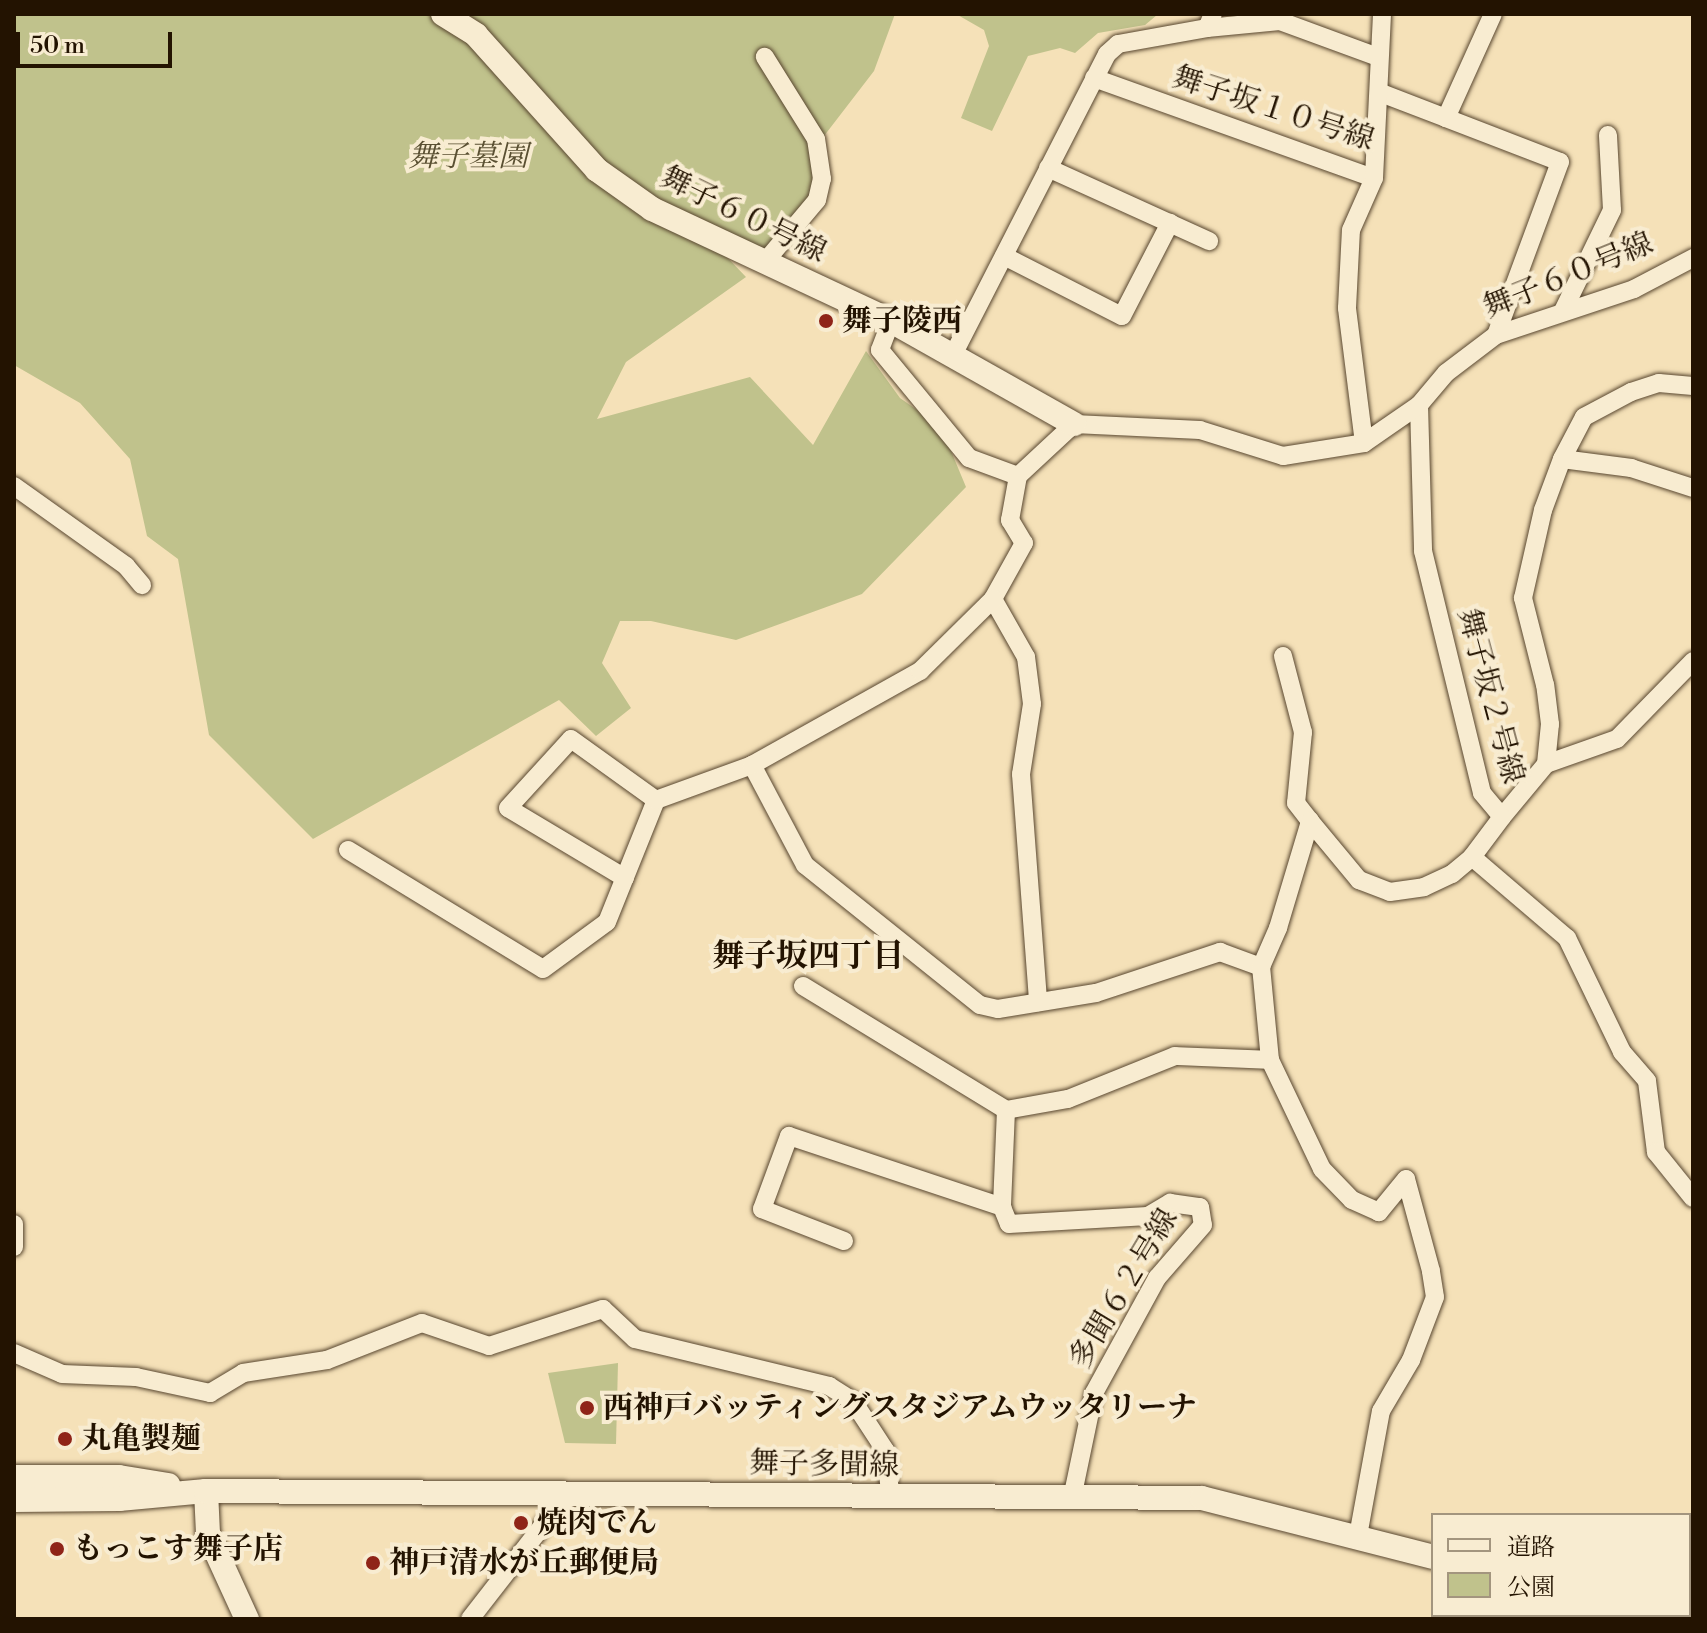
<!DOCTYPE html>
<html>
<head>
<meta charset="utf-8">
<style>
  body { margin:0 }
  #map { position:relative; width:1707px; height:1633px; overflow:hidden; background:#f5e1b8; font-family:"Libre Bodoni","Noto Serif JP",serif }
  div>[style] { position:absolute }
  .green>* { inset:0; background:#c0c28c }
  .roads { filter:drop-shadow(0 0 2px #58462f) drop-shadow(0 0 2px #58462f) }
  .street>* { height:18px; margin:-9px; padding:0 9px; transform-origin:9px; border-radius:9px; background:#f8ecd1 }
  .secondary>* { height:24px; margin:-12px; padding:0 12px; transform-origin:12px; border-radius:12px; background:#f8ecd1 }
  .dots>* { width:22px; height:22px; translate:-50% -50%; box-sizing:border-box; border:4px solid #f8ecd1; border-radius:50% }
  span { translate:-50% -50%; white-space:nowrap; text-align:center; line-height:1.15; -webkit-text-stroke:8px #f8ecd1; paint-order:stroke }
  .street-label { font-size:30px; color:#231301 }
  .park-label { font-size:30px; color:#5a5032; font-style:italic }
  .poi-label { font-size:30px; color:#231301; font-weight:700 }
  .left { translate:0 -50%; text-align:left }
  .neighbourhood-label { font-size:32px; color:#231301; font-weight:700 }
  .frame { position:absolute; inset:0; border:16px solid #231301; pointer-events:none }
  .legend { position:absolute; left:1431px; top:1513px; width:260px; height:104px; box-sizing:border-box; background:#f8ecd1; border:2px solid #a3957e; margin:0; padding:10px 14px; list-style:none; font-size:24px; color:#231301 }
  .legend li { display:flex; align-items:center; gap:16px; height:40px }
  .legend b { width:40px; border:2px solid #a3957e }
  .scale { position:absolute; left:16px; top:32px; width:156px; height:36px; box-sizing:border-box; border:4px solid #231301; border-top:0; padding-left:10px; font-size:24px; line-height:28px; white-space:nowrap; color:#231301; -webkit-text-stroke:6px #f8ecd1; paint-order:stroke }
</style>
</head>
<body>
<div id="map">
  <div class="green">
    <i style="clip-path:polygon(14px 14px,895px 14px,874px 71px,824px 136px,814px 192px,760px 254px,722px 252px,746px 277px,626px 362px,597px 419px,750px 377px,813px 445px,866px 351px,900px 398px,941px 427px,966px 487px,862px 594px,736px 640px,651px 621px,620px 621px,602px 663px,631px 708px,596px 736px,559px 700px,313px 839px,209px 735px,178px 559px,147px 536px,130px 459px,80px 403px,14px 365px)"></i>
    <i style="clip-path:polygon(956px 14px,1155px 14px,1157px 15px,1145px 25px,1098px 33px,1075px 53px,1060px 48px,1028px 56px,992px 131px,961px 118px,989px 46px,984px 30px)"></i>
    <i style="clip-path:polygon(618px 1363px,616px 1444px,565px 1443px,548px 1373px)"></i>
  </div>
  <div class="roads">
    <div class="street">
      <i style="left:1207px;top:28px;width:73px;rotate:-5.5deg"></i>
      <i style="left:1280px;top:21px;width:104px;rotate:20.2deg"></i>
      <i style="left:1094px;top:78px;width:297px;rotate:19.7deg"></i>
      <i style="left:1381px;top:93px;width:70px;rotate:21deg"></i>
      <i style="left:1446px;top:118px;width:114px;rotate:-65.7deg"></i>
      <i style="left:1446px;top:118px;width:122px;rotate:21.1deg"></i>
      <i style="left:1560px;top:162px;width:184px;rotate:110.3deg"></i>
      <i style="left:1048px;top:168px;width:177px;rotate:24.4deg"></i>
      <i style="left:1004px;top:256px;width:132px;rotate:27deg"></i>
      <i style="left:1122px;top:316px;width:105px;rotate:-62.7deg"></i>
      <i style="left:764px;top:263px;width:82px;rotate:-49.9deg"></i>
      <i style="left:817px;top:200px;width:22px;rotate:-77deg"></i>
      <i style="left:822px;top:179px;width:40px;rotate:-98.5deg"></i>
      <i style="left:816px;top:139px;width:97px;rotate:-121.9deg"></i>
      <i style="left:1563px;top:311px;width:112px;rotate:-64.1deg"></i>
      <i style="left:1612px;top:210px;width:75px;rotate:-93.1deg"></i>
      <i style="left:891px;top:321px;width:31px;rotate:111deg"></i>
      <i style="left:880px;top:350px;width:140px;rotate:50.5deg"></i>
      <i style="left:969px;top:458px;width:52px;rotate:20.2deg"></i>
      <i style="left:953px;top:355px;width:338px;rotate:-62.9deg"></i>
      <i style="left:1107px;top:54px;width:15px;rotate:-42deg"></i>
      <i style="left:1118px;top:44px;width:90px;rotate:-10.2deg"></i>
      <i style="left:1207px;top:28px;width:15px;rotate:-67deg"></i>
      <i style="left:1419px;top:405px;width:146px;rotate:88.4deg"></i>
      <i style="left:1423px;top:551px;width:249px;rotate:76.3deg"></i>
      <i style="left:1482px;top:793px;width:31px;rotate:50deg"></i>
      <i style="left:1502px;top:817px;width:69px;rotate:-50.3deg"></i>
      <i style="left:1546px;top:764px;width:40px;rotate:-84.3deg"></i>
      <i style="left:1550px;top:724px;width:39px;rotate:-97deg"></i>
      <i style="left:1545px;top:685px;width:90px;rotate:-104.2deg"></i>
      <i style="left:1523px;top:598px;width:90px;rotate:-77.2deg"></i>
      <i style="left:1543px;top:510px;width:54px;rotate:-69.6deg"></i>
      <i style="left:1562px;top:459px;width:70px;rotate:7.4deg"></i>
      <i style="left:1631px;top:468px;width:65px;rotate:17.9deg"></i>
      <i style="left:1364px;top:443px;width:136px;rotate:-97.2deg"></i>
      <i style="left:1347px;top:308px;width:78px;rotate:-87.1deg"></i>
      <i style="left:1351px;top:230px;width:57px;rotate:-66.1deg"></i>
      <i style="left:1374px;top:178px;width:164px;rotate:-87.2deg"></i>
      <i style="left:1562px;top:459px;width:47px;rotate:-62.4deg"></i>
      <i style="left:1584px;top:417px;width:53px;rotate:-28deg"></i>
      <i style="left:1631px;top:392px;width:29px;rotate:-18deg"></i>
      <i style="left:1659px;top:383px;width:34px;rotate:5deg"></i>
      <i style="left:1018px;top:476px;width:76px;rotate:-42.9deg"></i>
      <i style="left:1074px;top:424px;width:126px;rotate:2.7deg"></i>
      <i style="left:1200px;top:430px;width:87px;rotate:17.4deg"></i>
      <i style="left:1283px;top:456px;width:82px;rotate:-9.1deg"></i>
      <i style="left:1364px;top:443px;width:67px;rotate:-34.6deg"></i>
      <i style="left:1419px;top:405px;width:42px;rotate:-49.8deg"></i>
      <i style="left:1446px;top:373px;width:63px;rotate:-37.2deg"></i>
      <i style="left:1496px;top:335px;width:145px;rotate:-18.4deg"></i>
      <i style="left:1634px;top:289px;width:67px;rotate:-27.7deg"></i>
      <i style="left:1018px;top:476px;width:45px;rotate:100.3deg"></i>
      <i style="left:1010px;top:520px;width:27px;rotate:59deg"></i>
      <i style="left:1024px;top:543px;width:64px;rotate:119deg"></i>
      <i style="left:993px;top:599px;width:67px;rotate:60.4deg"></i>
      <i style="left:1026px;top:657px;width:47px;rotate:82.7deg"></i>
      <i style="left:1032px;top:704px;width:71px;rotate:98.9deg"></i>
      <i style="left:1021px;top:774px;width:229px;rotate:85.7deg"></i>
      <i style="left:14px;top:486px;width:138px;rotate:35.5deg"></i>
      <i style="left:126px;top:566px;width:25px;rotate:50deg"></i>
      <i style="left:1283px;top:656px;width:79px;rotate:75.3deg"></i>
      <i style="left:1303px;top:732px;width:71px;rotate:95.6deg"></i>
      <i style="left:1296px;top:803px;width:23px;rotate:52deg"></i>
      <i style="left:1546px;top:764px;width:75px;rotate:-19.4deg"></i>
      <i style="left:1617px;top:739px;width:109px;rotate:-45.7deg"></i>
      <i style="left:752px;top:765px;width:113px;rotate:62.1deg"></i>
      <i style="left:805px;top:865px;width:224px;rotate:38.7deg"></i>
      <i style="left:980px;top:1005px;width:18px;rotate:13deg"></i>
      <i style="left:998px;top:1009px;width:99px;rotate:-9.3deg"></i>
      <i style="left:1096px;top:993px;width:131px;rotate:-18.3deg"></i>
      <i style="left:1220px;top:952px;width:44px;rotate:20.1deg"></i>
      <i style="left:348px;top:850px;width:228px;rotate:31.4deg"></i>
      <i style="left:543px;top:969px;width:79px;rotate:-36.3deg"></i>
      <i style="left:607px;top:922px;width:131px;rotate:-68.1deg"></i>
      <i style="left:656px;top:800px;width:102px;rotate:-20deg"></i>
      <i style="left:752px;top:765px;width:193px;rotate:-29.2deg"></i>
      <i style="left:920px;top:671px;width:103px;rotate:-44.6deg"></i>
      <i style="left:1472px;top:857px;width:125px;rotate:40.5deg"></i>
      <i style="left:1567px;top:938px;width:127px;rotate:64.2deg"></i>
      <i style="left:1622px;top:1052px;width:38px;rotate:49deg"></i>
      <i style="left:1647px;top:1081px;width:72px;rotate:82.8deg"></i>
      <i style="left:1656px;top:1152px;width:59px;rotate:51.2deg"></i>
      <i style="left:625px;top:878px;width:136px;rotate:-149.1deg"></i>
      <i style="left:508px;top:808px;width:93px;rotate:-47.6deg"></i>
      <i style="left:571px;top:739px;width:105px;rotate:35.7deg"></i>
      <i style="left:803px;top:986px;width:238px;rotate:31.4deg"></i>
      <i style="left:1006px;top:1110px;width:63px;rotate:-10.1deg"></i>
      <i style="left:1068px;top:1099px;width:115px;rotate:-21.9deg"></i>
      <i style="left:1175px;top:1056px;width:95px;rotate:2.4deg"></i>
      <i style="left:1006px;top:1110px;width:97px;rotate:92.4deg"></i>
      <i style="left:1002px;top:1207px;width:18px;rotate:68deg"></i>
      <i style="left:1009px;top:1224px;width:139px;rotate:-3.3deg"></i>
      <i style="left:1148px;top:1216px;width:26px;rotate:-31deg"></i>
      <i style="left:1170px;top:1203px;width:30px;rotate:8deg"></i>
      <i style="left:1200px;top:1207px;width:18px;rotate:81deg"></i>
      <i style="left:1203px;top:1225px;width:70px;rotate:131deg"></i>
      <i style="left:1157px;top:1278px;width:131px;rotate:118.7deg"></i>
      <i style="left:1094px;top:1393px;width:107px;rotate:101.8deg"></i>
      <i style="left:14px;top:1224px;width:23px;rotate:90deg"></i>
      <i style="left:844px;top:1241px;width:88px;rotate:-158.7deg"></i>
      <i style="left:762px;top:1209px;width:78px;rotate:-69.7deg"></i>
      <i style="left:789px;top:1136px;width:225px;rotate:18.4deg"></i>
      <i style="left:14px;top:1353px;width:52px;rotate:23.6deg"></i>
      <i style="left:62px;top:1374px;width:74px;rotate:2.3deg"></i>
      <i style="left:136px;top:1377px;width:76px;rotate:12.2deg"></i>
      <i style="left:210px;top:1393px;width:39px;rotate:-31deg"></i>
      <i style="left:243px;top:1373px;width:85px;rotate:-8.8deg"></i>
      <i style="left:327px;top:1360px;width:102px;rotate:-21.3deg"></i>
      <i style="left:422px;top:1323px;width:71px;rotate:18.9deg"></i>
      <i style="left:489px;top:1346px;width:120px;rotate:-18deg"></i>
      <i style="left:603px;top:1309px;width:44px;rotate:43.2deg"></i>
      <i style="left:635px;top:1339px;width:200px;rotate:13.6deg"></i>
      <i style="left:829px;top:1386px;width:28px;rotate:32deg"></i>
      <i style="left:853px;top:1401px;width:59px;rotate:56.9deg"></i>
      <i style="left:885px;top:1450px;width:49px;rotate:83deg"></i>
      <i style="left:1358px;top:1536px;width:127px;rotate:-79.6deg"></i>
      <i style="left:1381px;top:1411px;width:59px;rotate:-59.5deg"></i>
      <i style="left:1411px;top:1360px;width:67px;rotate:-69.1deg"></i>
      <i style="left:1435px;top:1297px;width:26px;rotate:-99deg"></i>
      <i style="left:1431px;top:1271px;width:95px;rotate:-105.2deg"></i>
      <i style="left:1406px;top:1179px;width:43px;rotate:129.3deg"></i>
      <i style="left:1379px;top:1212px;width:30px;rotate:-156deg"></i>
      <i style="left:1352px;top:1200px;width:43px;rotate:-134.1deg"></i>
      <i style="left:1322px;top:1169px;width:121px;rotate:-115.5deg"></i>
      <i style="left:1270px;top:1060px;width:93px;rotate:-95.5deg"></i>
      <i style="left:1261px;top:967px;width:43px;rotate:-66.4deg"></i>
      <i style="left:1278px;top:928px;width:112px;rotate:-73.3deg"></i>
      <i style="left:1310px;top:821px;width:77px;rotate:50.3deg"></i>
      <i style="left:1359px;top:880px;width:33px;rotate:21deg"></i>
      <i style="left:1390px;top:892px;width:34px;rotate:-8deg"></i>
      <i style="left:1424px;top:887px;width:31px;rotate:-25deg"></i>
      <i style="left:1452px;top:874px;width:26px;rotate:-40deg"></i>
      <i style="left:1472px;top:857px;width:50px;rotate:-53.1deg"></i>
      <i style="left:470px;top:1619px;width:161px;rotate:-52.1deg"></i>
    </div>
    <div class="secondary">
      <i style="left:443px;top:14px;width:39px;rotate:32deg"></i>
      <i style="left:476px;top:35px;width:181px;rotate:48.1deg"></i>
      <i style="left:597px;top:170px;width:67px;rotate:35.3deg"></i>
      <i style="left:652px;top:209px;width:264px;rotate:25.1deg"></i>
      <i style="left:891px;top:321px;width:210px;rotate:29.4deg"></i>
      <i style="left:14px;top:1477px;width:105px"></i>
      <i style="left:119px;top:1477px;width:50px;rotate:9.3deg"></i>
      <i style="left:206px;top:1491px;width:43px;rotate:87.3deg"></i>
      <i style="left:208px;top:1534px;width:94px;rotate:65.4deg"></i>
      <i style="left:14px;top:1500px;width:105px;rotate:-0.5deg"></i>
      <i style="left:119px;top:1499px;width:87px;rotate:-5.3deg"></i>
      <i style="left:206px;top:1491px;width:996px;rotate:0.4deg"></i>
      <i style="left:1202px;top:1498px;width:238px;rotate:14.3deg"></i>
      <i style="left:1689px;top:1569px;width:4px"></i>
      <i style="left:1542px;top:1619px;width:4px;rotate:-90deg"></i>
    </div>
  </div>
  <div class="dots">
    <i style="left:826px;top:321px;background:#8f2418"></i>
    <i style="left:587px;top:1408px;background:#8f2418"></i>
    <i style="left:65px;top:1439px;background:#8f2418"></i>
    <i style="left:521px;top:1523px;background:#8f2418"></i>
    <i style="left:57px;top:1549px;background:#8f2418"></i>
    <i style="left:373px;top:1563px;background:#8f2418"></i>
  </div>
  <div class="street-label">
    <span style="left:1273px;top:109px;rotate:18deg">舞子坂１０号線</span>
    <span style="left:743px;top:215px;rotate:26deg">舞子６０号線</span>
    <span style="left:1568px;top:276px;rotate:-22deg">舞子６０号線</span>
    <span style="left:1490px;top:696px;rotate:75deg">舞子坂２号線</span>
    <span style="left:1124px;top:1289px;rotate:-59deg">多聞６２号線</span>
    <span style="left:824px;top:1465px;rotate:1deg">舞子多聞線</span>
  </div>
  <div class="park-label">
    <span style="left:468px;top:157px">舞子墓園</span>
  </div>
  <div class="poi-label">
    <span class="left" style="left:842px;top:321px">舞子陵西</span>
    <span class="left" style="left:603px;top:1408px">西神戸バッティングスタジアムウッタリーナ</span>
    <span class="left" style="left:81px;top:1439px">丸亀製麺</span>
    <span class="left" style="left:537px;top:1523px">焼肉でん</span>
    <span class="left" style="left:73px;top:1549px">もっこす舞子店</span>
    <span class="left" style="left:389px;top:1563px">神戸清水が丘郵便局</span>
  </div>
  <div class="neighbourhood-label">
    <span style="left:808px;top:956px">舞子坂四丁目</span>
  </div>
  <div class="frame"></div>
  <ul class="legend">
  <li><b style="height:10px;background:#f8ecd1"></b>道路</li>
  <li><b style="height:22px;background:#c0c28c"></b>公園</li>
  </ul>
  <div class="scale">50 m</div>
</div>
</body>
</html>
